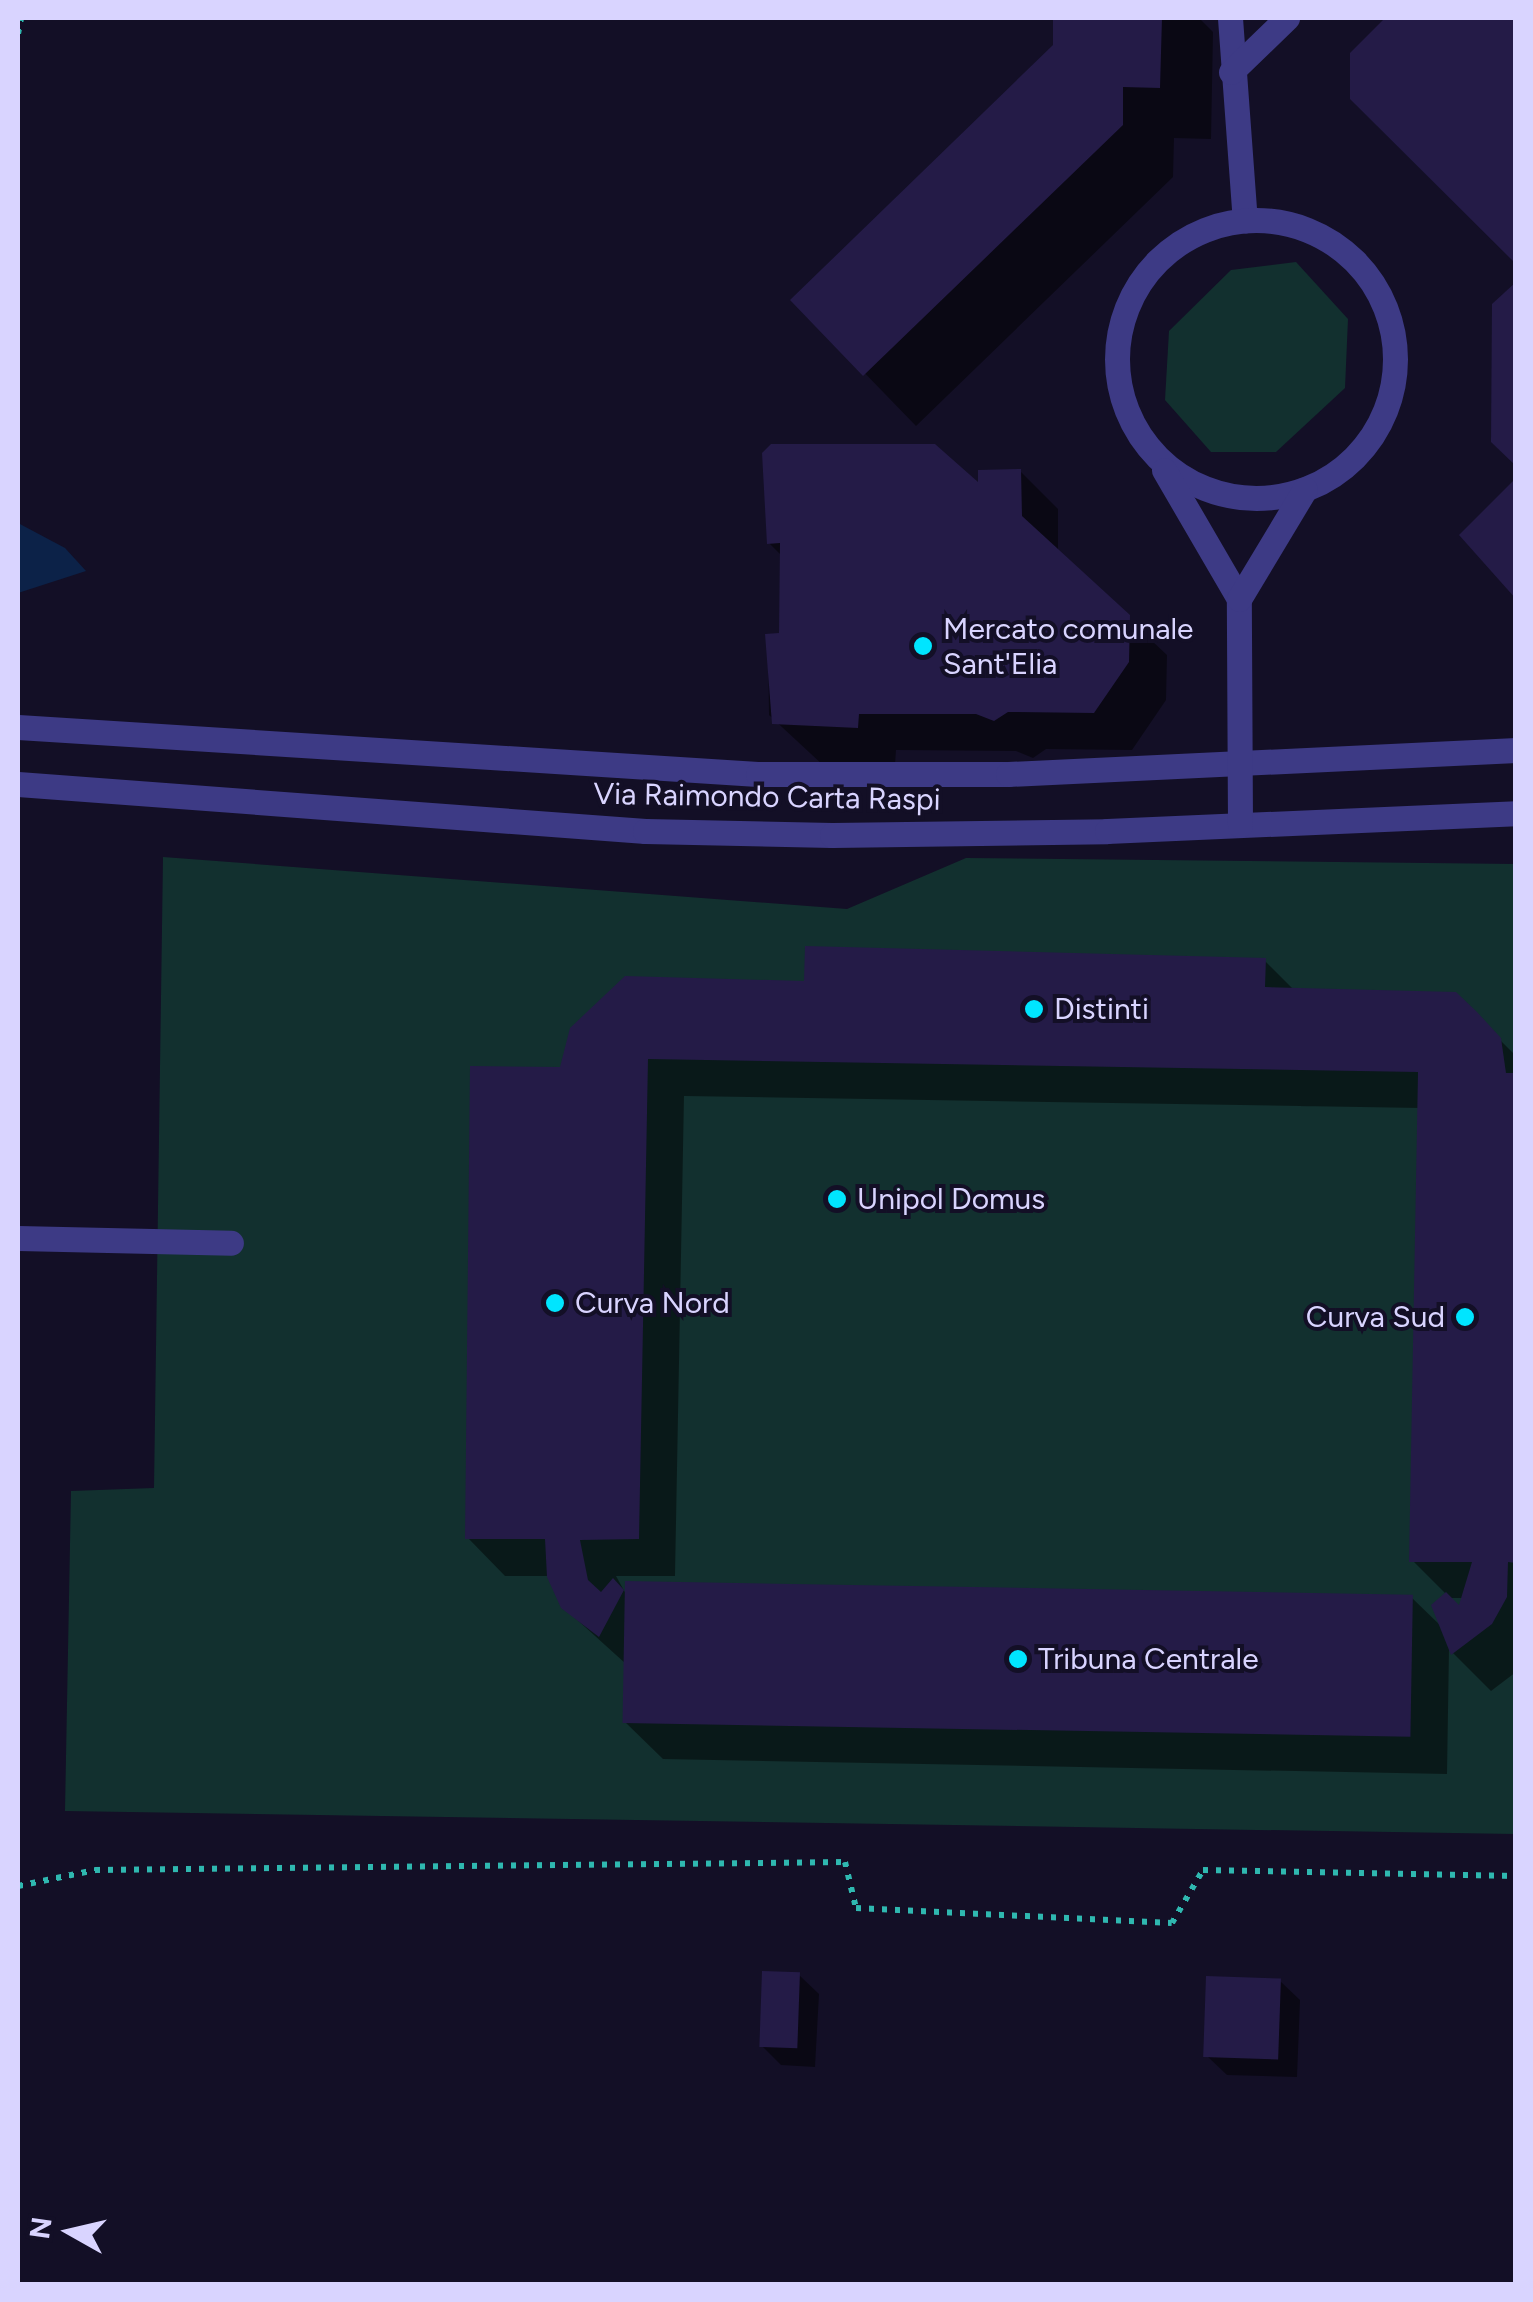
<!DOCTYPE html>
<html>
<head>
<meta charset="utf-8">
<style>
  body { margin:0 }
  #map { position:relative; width:1533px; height:2302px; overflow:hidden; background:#130f26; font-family:Figtree,sans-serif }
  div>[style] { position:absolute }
  .green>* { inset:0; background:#12302f }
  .water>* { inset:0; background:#0c2248 }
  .shadow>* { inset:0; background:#0007 }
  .building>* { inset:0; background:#241b47; transform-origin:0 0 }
  .path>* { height:6px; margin-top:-3px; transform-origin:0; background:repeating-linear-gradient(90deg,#2fb8b0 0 5px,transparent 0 13px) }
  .minor>* { height:25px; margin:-12.5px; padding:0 12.5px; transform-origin:12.5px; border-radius:12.5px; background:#3d3a85 }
  .minor>.ring { margin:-12.5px; padding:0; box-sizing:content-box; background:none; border:25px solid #3d3a85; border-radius:50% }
  .dots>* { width:28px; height:28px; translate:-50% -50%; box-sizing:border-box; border:5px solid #130f26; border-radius:50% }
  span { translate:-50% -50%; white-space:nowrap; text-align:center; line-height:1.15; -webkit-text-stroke:8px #130f26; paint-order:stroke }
  .poi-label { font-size:30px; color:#d9d4ff }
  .left { translate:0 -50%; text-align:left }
  .right { translate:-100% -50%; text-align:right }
  .street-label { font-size:30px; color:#d9d4ff }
  .frame { position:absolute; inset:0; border:20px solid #d9d4ff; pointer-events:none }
  .north { position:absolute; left:20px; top:2182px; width:100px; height:100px; -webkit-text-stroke:8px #130f26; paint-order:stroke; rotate:278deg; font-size:28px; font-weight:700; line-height:40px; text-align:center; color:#d9d4ff }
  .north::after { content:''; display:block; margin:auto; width:35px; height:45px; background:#d9d4ff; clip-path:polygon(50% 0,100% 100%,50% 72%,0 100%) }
</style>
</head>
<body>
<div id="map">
  <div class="green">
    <i style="clip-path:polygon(1296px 262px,1348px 319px,1345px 388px,1276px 452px,1211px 452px,1165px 400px,1169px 331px,1231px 270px)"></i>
    <i style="clip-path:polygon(163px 857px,847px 909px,966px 858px,1515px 864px,1515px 1834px,65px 1811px,71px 1491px,154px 1488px)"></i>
  </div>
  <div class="water">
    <i style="clip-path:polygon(18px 523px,65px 548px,86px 571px,18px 593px)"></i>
  </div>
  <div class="shadow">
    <i style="clip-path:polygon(1056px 18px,1199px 18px,1213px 32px,1211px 139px,1174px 138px,1173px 177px,916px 426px,794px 300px,1055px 47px)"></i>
    <i style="clip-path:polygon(1389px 18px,1516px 18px,1516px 260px,1352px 54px)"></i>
    <i style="clip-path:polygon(1020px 471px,1058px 509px,1058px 553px,1167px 655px,1166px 700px,1132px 750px,1046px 749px,1033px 758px,1016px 751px,896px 750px,895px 765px,824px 766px,769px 715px,768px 637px,782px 636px,782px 556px,769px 543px)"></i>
    <i style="clip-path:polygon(evenodd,1265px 961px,1294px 990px,1455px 995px,1516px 1056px,1516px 1672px,1491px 1691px,1449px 1649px,1447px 1774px,663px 1759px,625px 1722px,626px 1664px,563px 1607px,550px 1576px,505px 1576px,468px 1538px,562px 1069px,806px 984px,1265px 961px,684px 1096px,1420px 1108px,1412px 1560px,1447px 1595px,1443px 1628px,1411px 1597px,627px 1596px,616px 1576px,675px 1576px,684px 1096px,1265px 961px,1449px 1598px,1464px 1598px,1460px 1610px,1449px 1598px)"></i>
    <i style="clip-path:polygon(799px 1975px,819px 1994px,815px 2067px,781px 2065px,762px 2046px)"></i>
    <i style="clip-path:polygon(1280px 1981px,1300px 2000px,1297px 2077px,1227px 2075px,1207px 2056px)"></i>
  </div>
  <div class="building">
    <i style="clip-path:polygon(1053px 18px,1162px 18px,1160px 88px,1123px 87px,1123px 125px,863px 376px,790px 300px,1053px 45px)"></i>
    <i style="clip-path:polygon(1385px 18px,1516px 18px,1516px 264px,1350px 99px,1350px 53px)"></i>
    <i style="clip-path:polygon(1516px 282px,1516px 466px,1491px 442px,1492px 304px)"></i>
    <i style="clip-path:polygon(771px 444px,935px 444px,978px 482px,978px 470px,1021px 469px,1022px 516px,1130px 615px,1129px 662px,1094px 713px,1008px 712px,994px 721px,976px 714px,859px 714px,858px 728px,772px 724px,765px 634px,779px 633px,780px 543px,767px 544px,762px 453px)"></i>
    <i style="clip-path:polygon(1516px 478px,1516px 599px,1459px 535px)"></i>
    <i style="clip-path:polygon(805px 946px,1266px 958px,1265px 987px,1456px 992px,1477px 1012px,1501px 1038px,1506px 1073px,1516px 1073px,1516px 1563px,1508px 1562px,1507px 1597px,1492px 1624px,1451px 1655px,1431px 1605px,1446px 1592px,1459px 1605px,1472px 1562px,1409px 1562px,1418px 1072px,648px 1059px,639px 1539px,580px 1540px,588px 1580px,601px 1592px,613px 1578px,624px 1590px,599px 1637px,561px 1608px,547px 1577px,545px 1539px,465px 1539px,470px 1066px,560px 1067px,570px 1028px,625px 976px,804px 981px)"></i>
    <i style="left:625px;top:1581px;width:788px;height:142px;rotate:1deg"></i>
    <i style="left:762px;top:1971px;width:38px;height:76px;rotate:2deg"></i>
    <i style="left:1206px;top:1976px;width:75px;height:81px;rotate:2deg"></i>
  </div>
  <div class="path">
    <i style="left:18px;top:34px;width:16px;rotate:-79deg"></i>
    <i style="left:18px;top:1886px;width:79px;rotate:-11.7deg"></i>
    <i style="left:95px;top:1870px;width:750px;rotate:-0.61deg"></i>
    <i style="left:845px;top:1862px;width:47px;rotate:76.6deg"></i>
    <i style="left:856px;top:1908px;width:316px;rotate:2.7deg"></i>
    <i style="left:1172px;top:1923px;width:61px;rotate:-59.7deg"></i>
    <i style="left:1203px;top:1870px;width:313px;rotate:1.1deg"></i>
  </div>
  <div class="minor">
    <i style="left:1230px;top:18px;width:203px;rotate:85.8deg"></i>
    <i style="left:1231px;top:72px;width:78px;rotate:-44deg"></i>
    <i class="ring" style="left:1117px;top:220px;width:253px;height:253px"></i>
    <i style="left:1164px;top:470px;width:149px;rotate:59.8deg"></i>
    <i style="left:18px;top:727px;width:741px;rotate:3.63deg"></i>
    <i style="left:758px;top:774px;width:250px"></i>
    <i style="left:1008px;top:774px;width:509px;rotate:-2.7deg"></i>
    <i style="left:18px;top:784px;width:629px;rotate:4.29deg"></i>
    <i style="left:645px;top:831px;width:187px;rotate:1.2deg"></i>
    <i style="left:832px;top:835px;width:275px;rotate:-0.8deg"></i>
    <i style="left:1107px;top:831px;width:409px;rotate:-2.5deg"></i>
    <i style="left:1240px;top:825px;width:226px;rotate:-90.3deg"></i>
    <i style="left:1239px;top:599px;width:128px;rotate:-59deg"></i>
    <i style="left:18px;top:1238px;width:213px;rotate:1.3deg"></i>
  </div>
  <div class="dots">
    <i style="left:923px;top:646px;background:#00e5ff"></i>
    <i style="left:1034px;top:1009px;background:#00e5ff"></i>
    <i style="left:837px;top:1199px;background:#00e5ff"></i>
    <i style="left:555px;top:1303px;background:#00e5ff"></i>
    <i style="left:1465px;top:1317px;background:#00e5ff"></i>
    <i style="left:1018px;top:1659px;background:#00e5ff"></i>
  </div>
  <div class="poi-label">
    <span class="left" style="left:943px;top:646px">Mercato comunale<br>Sant'Elia</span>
    <span class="left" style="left:1054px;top:1009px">Distinti</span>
    <span class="left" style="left:857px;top:1199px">Unipol Domus</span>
    <span class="left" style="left:575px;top:1303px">Curva Nord</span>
    <span class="right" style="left:1445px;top:1317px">Curva Sud</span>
    <span class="left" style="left:1038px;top:1659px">Tribuna Centrale</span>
  </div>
  <div class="street-label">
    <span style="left:767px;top:797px;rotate:1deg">Via Raimondo Carta Raspi</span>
  </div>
  <div class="frame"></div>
  <div class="north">N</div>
</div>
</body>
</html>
